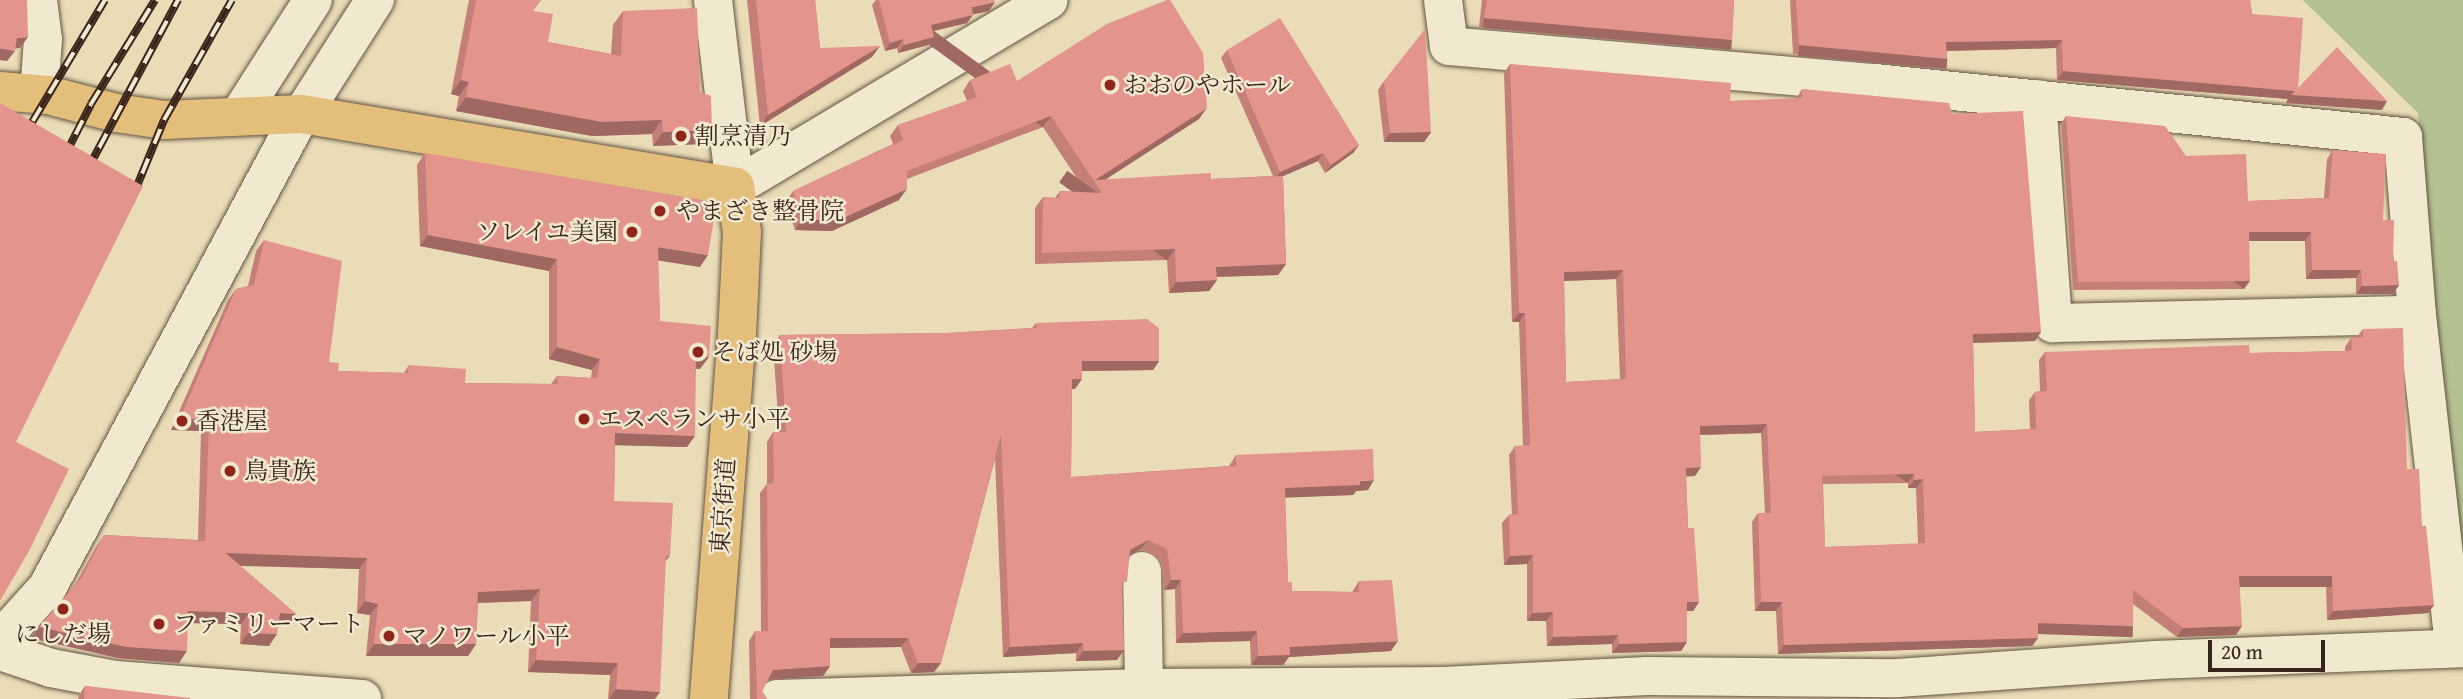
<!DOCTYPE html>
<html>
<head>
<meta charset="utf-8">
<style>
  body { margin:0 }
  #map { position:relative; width:2463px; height:699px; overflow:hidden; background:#e9dcb6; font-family:"Gentium Book Plus","Noto Serif JP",serif }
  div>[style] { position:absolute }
  .green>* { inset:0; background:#b4c190 }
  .roads { filter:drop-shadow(0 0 2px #645242) drop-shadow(0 0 2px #645242) }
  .minor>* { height:38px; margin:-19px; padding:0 19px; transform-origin:19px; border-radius:19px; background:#f1e8d0 }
  .major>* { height:38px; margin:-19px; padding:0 19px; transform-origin:19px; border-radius:19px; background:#e4be7b }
  .rail>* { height:8px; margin-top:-4px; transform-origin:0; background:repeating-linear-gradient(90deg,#f1e8d0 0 16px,#38241b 0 32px); box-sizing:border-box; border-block:2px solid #38241b }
  .wall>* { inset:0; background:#c37f78 }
  .shaded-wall>* { inset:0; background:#9f6862; transform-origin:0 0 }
  .building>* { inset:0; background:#e3948c }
  .dots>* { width:19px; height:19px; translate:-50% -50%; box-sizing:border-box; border:4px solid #f1e8d0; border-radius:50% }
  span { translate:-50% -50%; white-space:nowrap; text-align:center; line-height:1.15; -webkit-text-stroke:5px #f1e8d0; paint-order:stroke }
  .poi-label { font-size:24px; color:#38241b }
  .left { translate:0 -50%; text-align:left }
  .right { translate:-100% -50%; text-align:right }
  .street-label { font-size:24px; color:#38241b }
  .scale { position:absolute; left:2208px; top:640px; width:117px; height:32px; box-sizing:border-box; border:4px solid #38241b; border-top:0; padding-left:9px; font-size:21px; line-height:24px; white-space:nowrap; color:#38241b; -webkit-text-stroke:5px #f1e8d0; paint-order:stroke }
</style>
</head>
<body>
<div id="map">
  <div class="green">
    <i style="clip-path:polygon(2303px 0,2463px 0,2463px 632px,2452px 630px,2418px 113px)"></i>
  </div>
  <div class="roads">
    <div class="minor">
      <i style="left:38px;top:0;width:39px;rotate:83deg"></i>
      <i style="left:43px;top:39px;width:55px;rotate:94.2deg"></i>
      <i style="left:713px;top:0;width:188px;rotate:83.3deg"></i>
      <i style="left:735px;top:187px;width:365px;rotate:-30.8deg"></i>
      <i style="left:1443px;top:0;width:46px;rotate:82.6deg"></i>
      <i style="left:1449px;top:46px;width:428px;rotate:5deg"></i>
      <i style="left:1875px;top:83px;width:531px;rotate:5.84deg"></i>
      <i style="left:2403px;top:137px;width:179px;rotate:85.5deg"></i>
      <i style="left:2417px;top:315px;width:334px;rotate:83.6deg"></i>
      <i style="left:2037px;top:99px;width:225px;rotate:85.9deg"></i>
      <i style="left:2053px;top:323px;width:364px;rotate:-1.3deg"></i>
      <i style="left:240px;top:114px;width:135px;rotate:-57.4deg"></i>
      <i style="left:1142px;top:571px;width:117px;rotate:89deg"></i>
      <i style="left:0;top:640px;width:70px;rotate:-47.9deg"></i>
      <i style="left:47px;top:588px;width:523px;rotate:-61.82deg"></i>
      <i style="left:294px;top:127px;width:151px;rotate:-57.5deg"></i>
      <i style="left:0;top:651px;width:54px;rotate:18.4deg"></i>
      <i style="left:51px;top:668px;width:65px;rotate:10.6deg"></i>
      <i style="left:115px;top:680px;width:248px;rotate:4.4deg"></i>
      <i style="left:777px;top:699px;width:367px;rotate:-1.7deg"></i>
      <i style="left:1144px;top:688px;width:300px;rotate:-0.4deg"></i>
      <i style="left:1444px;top:686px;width:203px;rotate:-2.8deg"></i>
      <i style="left:1647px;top:676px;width:251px;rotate:0.5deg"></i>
      <i style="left:1898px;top:678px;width:258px;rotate:-4deg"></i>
      <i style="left:2155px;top:660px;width:308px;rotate:-2.2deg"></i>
    </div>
    <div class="major">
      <i style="left:0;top:91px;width:48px;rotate:4.8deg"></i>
      <i style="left:48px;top:95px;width:70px;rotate:14.8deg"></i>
      <i style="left:116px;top:113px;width:49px;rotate:8.3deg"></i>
      <i style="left:164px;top:120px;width:137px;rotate:-2.5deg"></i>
      <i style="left:301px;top:114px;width:440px;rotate:9.5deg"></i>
      <i style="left:735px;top:187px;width:46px;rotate:81.2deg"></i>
      <i style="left:742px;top:232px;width:101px;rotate:92.8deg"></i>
      <i style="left:737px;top:333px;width:367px;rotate:94.4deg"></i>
    </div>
  </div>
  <div class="rail">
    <i style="left:61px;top:163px;width:66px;rotate:-63deg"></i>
    <i style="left:91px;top:104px;width:122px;rotate:-58.4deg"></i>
    <i style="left:0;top:176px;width:205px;rotate:-59.2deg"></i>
    <i style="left:84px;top:176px;width:200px;rotate:-61.9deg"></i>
    <i style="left:130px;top:203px;width:90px;rotate:-67.7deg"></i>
    <i style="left:164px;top:120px;width:138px;rotate:-60.5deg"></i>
  </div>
  <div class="wall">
    <i style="clip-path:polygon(469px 0,541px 0,533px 11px,548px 42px,611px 54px,613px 25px,623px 11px,702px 144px,653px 146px,652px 134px,592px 136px,456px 111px,459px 96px,451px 94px)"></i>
    <i style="clip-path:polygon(747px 0,815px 0,820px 48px,872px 57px,760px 126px)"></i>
    <i style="clip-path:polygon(876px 0,879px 0,989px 11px,973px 14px,967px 23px,933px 31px,934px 37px,928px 45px,898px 53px,897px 48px,885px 51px,872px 5px)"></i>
    <i style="clip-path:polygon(1482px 0,1734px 0,1732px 40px,1726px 48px,1479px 27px)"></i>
    <i style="clip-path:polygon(1790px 0,2250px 0,2252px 14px,2298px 88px,2382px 110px,2286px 103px,2288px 99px,2057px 80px,2056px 48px,1947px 51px,1947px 59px,1941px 68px,1793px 54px)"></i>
    <i style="clip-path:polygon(1227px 50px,1359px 145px,1353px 153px,1325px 173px,1318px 161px,1283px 176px,1286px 264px,1278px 275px,1217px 277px,1217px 280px,1209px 291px,1169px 293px,1167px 260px,1035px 264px,1035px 208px,1043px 197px,1055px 198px,1060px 191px,1086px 192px,1043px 127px,907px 179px,899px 200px,832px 231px,795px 230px,786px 202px,793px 191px,893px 144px,890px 136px,898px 125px,967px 101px,963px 91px,970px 80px,1017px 81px,1199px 119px,1106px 179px,1211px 179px,1273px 176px,1221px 58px)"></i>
    <i style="clip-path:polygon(evenodd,1510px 64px,1730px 101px,1796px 99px,1802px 89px,1952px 114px,2041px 332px,2035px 341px,1973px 343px,1975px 432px,2030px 429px,2029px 400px,2035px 392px,2040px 391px,2039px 360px,2045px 352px,2250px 353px,2345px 351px,2345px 347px,2351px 338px,2357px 337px,2363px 329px,2407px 469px,2422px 526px,2434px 605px,2428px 613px,2327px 620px,2326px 585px,2240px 585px,2236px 635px,2177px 637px,2133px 604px,2127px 635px,2038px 632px,2038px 638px,2032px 646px,1778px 654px,1776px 611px,1755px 611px,1752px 522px,1758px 513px,1765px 513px,1761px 433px,1700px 435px,1695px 476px,1686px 476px,1688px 528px,1699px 602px,1693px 611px,1687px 611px,1687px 642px,1681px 651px,1612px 653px,1612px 644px,1547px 646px,1546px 621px,1527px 621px,1527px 564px,1504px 565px,1502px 523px,1509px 515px,1512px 514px,1509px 455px,1515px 446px,1523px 446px,1519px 322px,1512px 322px,1504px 73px,1510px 64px,1616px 279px,1620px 379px,1566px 382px,1564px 281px,1616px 279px,1510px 64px,1908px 483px,1908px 488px,1916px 488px,1918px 544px,1825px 547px,1823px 484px,1908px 483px)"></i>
    <i style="clip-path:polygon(1384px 81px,1431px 132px,1424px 142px,1384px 142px,1378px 90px)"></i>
    <i style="clip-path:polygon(2066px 116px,2186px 156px,2248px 201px,2324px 198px,2327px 159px,2333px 150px,2383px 220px,2399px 285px,2393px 294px,2356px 294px,2356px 278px,2306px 279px,2305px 241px,2249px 241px,2244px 289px,2073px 290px,2061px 124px)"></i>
    <i style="clip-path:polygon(425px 153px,700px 267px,658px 260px,660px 321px,700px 369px,696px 368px,687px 447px,615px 445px,614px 501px,670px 556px,665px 562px,655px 699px,608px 699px,610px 675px,528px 672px,531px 601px,478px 603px,476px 644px,468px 656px,366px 656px,370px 615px,357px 613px,359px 569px,240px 566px,296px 614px,288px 626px,278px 625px,269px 646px,240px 644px,241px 624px,188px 623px,179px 663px,118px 658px,31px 638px,76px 583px,96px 547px,104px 535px,198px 540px,201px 431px,171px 430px,228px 300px,236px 289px,248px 286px,256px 251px,264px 240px,329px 362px,338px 371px,404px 373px,409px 365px,465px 383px,551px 384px,557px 376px,591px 378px,592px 370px,549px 359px,549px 271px,420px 246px,417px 165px)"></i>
    <i style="clip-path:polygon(1036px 323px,1159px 361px,1153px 370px,1082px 371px,1075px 389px,1072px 389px,1071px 477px,1229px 466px,1236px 455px,1368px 490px,1356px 491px,1353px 495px,1285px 497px,1288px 582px,1292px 591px,1352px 592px,1359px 581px,1391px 651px,1289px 657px,1283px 665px,1251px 665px,1250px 641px,1176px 643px,1175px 589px,1164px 590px,1160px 559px,1141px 549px,1130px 556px,1122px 589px,1117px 660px,1076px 661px,1076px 653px,1003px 657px,995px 459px,941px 663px,934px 672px,911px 673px,901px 647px,830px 648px,830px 666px,823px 676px,768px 680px,762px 691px,767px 699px,750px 699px,749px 641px,755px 631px,761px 631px,760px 493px,767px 484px,767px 442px,773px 432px,779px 432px,773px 344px,780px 335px,947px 333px,1032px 328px)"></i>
    <i style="clip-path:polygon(85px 686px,190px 699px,78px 699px,79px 695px)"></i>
  </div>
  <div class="shaded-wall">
    <i style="clip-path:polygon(995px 2px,989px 11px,966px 16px,972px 7px)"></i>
    <i style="clip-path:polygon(973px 15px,967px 23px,925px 33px,931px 25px)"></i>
    <i style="left:1484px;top:18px;width:249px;height:10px;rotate:5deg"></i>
    <i style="clip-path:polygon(28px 37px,20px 48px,9px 49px,17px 38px)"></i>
    <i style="clip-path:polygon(934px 37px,928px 45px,898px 53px,904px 45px)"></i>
    <i style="clip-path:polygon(903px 39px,897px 48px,885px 51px,890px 43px)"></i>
    <i style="clip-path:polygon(2062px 40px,2056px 48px,1940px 51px,1946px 42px)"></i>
    <i style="left:1799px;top:45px;width:149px;height:11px;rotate:5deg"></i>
    <i style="clip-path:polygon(880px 46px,872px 57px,760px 126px,768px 115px)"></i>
    <i style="clip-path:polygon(0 48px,15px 51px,7px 61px,0 60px)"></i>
    <i style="clip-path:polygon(2063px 71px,2295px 91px,2387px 101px,2382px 110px,2286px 103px,2288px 99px,2057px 80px)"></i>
    <i style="clip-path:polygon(461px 80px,469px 82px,459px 96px,451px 94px)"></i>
    <i style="clip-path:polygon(466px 97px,662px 120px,652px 134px,592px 136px,456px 111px)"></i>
    <i style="clip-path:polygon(1207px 108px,1199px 119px,1097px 185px,1095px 180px)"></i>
    <i style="left:1051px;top:116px;width:14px;height:154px;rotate:126deg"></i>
    <i style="clip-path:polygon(712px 130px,702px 144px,653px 146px,663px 132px)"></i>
    <i style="clip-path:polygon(1431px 132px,1424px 142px,1384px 142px,1390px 133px)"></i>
    <i style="clip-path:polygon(1359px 145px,1353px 153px,1325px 173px,1331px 165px)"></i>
    <i style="clip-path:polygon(1323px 153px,1318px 161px,1274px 180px,1280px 172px)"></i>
    <i style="clip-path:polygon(907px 189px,899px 200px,832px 231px,795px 230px,802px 220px)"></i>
    <i style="clip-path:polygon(2249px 232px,2311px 232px,2305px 241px,2243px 241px)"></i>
    <i style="clip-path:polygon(428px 235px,557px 259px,549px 271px,420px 246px)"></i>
    <i style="clip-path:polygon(658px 247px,708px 255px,700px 267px,649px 259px)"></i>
    <i style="left:1175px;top:249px;width:14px;height:133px;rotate:126deg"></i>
    <i style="clip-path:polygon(1286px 264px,1278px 275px,1209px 277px,1216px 267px)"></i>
    <i style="clip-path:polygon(1623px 270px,1616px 279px,1558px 281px,1564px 272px)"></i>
    <i style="clip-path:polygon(2312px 270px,2361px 270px,2356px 278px,2306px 279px)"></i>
    <i style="clip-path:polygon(1217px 280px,1209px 291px,1169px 293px,1176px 282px)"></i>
    <i style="left:2250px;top:281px;width:10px;height:172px;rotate:127deg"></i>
    <i style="clip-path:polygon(2399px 285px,2393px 294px,2356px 294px,2362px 286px)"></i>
    <i style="clip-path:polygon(1519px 313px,1525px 313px,1519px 322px,1512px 322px)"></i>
    <i style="clip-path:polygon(2041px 332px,2035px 341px,1967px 343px,1973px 334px)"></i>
    <i style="clip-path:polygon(557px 347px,600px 359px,592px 370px,549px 359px)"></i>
    <i style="clip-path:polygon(696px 356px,709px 357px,700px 369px,688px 368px)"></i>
    <i style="clip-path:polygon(1082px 361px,1159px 361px,1153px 370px,1075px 371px)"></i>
    <i style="clip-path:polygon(1072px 379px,1082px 379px,1075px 389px,1065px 389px)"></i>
    <i style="clip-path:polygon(180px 418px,209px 420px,201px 431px,171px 430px)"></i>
    <i style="clip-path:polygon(1767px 424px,1761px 433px,1694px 435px,1700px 426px)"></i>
    <i style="clip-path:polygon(615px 433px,695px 436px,687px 447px,607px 445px)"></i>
    <i style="clip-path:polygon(1701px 467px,1695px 476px,1680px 477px,1686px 468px)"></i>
    <i style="left:1914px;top:474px;width:11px;height:92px;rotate:124deg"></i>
    <i style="clip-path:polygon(1923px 479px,1916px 488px,1908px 488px,1914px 480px)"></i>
    <i style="clip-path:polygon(1374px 480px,1368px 490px,1356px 491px,1353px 495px,1278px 498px,1285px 488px)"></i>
    <i style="clip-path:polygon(1148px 540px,1141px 549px,1123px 560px,1130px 550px)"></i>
    <i style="clip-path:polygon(226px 553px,367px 558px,359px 569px,218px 565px)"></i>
    <i style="clip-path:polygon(1533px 555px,1527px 564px,1504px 565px,1510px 556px)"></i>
    <i style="left:2239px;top:576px;width:93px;height:11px"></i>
    <i style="clip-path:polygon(1171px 580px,1181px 580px,1175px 589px,1164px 590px)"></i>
    <i style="clip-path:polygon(540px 589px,531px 601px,470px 603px,478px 592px)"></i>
    <i style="clip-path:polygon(365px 601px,378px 604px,370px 615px,357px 613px)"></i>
    <i style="clip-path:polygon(1687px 602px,1699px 602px,1693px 611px,1680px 611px)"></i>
    <i style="clip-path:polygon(1761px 602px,1782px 602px,1776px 611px,1755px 611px)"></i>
    <i style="clip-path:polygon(2434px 605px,2428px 613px,2327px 620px,2333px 611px)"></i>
    <i style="clip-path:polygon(188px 611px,249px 613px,241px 624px,180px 623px)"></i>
    <i style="clip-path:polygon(1553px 612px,1546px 621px,1527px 621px,1533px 613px)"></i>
    <i style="clip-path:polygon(280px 613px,296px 614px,288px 626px,271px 625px)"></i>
    <i style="left:2038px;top:623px;width:95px;height:11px;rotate:2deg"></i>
    <i style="clip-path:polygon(2242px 626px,2236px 635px,2177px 637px,2183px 628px)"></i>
    <i style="clip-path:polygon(39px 627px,187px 651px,179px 663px,118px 658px,31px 638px)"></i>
    <i style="clip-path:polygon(1257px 631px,1250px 641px,1176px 643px,1183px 633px)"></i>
    <i style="clip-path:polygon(248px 633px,277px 634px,269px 646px,240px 644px)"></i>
    <i style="clip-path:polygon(1618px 635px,1612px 644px,1547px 646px,1553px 637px)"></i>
    <i style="clip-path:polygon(830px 638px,908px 638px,901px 647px,823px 648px)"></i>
    <i style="clip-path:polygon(2038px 638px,2032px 646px,1778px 654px,1784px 645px)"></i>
    <i style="clip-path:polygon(1398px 641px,1391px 651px,1289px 657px,1283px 665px,1251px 665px,1258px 656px,1290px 647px)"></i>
    <i style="clip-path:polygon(1687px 642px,1681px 651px,1612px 653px,1619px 644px)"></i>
    <i style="clip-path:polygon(1083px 643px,1076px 653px,1003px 657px,1010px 647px)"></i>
    <i style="clip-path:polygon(374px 644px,476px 644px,468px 656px,366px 656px)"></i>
    <i style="clip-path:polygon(1124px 650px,1117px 660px,1076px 661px,1083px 651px)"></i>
    <i style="clip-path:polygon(536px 660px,618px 663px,610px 675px,528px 672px)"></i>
    <i style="clip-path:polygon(918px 663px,941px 663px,934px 672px,911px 673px)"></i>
    <i style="clip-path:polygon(830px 666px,823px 676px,766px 680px,773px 670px)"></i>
    <i style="clip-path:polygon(616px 689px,660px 692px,655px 699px,609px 699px)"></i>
  </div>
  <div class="building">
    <i style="clip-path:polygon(0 0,27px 0,28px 37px,17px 38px,15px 51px,0 48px)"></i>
    <i style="clip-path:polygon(476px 0,541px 0,533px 11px,553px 14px,548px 42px,621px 56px,623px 11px,697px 8px,700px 92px,711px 96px,712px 130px,663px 132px,662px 120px,602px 122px,466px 97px,469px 82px,461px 80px)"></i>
    <i style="clip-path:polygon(756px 0,815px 0,820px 48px,880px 46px,768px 115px)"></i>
    <i style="clip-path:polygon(879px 0,994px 0,995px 2px,972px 7px,973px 15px,931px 25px,934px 37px,904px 45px,903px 39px,890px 43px)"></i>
    <i style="clip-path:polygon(1167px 0,1170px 0,1203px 53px,1207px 108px,1095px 180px,1211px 173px,1211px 179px,1283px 176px,1286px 264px,1216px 267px,1217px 280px,1176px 282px,1175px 249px,1042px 253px,1043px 197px,1059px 198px,1060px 191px,1102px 193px,1051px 116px,907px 171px,907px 189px,839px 220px,802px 220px,793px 191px,903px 140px,898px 125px,977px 97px,970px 80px,1010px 64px,1017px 81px,1107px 24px)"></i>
    <i style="clip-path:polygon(1487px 0,1734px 0,1732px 40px,1484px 18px)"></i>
    <i style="clip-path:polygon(1796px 0,2250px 0,2252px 14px,2303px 18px,2298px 88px,2337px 47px,2387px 101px,2291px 95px,2295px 91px,2063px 71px,2062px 40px,1946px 42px,1947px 59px,1799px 45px)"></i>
    <i style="clip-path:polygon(1280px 18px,1359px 145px,1331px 165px,1323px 153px,1280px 172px,1227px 50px)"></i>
    <i style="clip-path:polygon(1425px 29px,1431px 132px,1390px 133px,1384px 81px)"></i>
    <i style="clip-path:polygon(evenodd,1510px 64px,1731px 83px,1730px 101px,1802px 98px,1802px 89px,1949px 103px,1952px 114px,2023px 111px,2041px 332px,1973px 334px,1975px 432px,2036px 429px,2035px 392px,2047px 391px,2045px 352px,2249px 345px,2250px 353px,2352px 351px,2351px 338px,2363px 337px,2363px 329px,2403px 328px,2407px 469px,2419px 469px,2422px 526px,2426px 526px,2434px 605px,2333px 611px,2332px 576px,2239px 576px,2242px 626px,2183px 628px,2133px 590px,2133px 626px,2038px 623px,2038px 638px,1784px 645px,1782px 602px,1761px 602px,1758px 513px,1771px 513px,1767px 424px,1700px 426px,1701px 467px,1686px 468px,1688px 528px,1694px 528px,1699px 602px,1687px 602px,1687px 642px,1619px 644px,1618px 635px,1553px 637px,1553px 612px,1533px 613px,1533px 555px,1510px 556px,1509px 515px,1518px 514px,1515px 446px,1530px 445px,1525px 313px,1519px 313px,1510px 64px,1623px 270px,1626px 379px,1566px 382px,1564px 272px,1623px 270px,1510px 64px,1914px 474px,1914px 480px,1923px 479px,1925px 543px,1825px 547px,1822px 476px,1914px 474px)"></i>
    <i style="clip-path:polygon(0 103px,143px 186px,16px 442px,69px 469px,29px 551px,0 601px)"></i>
    <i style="clip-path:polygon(2066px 116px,2165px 126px,2186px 156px,2246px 154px,2248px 201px,2329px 198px,2333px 150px,2386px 154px,2383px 220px,2394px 220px,2393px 261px,2397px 261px,2399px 285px,2362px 286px,2361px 270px,2312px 270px,2311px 232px,2249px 232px,2250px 281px,2078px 282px)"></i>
    <i style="clip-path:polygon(425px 153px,707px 201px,706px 206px,716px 207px,708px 255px,658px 247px,660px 321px,711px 326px,709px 357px,696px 356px,695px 436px,615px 433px,614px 501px,673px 503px,670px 556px,666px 556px,660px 692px,616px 689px,618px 663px,536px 660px,540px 589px,478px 592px,476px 644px,374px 644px,378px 604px,365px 601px,367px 558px,226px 553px,296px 614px,280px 613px,277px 634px,248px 633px,249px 613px,188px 611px,187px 651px,126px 647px,39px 627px,82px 577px,104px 535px,205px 541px,209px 420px,180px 418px,236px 289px,254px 285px,264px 240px,342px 261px,329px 362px,339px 363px,338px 371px,408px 373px,409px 365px,466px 369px,465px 383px,558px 384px,557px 376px,597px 378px,600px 359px,557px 347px,557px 259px,428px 235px)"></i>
    <i style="clip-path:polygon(1147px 319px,1159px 328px,1159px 361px,1082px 361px,1082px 379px,1072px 379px,1071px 477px,1236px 466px,1236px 455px,1373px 449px,1374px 480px,1360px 481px,1360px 485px,1285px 488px,1288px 582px,1292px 582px,1292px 591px,1359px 592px,1359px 581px,1392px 580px,1398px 641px,1290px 647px,1290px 655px,1258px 656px,1257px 631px,1183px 633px,1181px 580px,1171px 580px,1167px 549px,1148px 540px,1130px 550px,1127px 582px,1122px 582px,1124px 650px,1083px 651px,1083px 643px,1010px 647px,1001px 435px,941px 663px,918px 663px,908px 638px,830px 638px,830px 666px,773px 670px,762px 691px,767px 699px,757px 699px,755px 631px,768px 631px,767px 484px,774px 483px,773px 432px,786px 432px,780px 335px,947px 333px,1036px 328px,1036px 323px)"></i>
    <i style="clip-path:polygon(85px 686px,190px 698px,190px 699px,84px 699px)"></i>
  </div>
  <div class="dots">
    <i style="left:1110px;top:85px;background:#8f2418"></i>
    <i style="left:681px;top:136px;background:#8f2418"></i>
    <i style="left:660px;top:211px;background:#8f2418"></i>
    <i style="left:632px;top:232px;background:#8f2418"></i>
    <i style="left:698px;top:352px;background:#8f2418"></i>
    <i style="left:584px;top:419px;background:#8f2418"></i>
    <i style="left:182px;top:421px;background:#8f2418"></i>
    <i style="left:230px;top:471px;background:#8f2418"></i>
    <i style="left:63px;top:609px;background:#8f2418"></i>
    <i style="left:159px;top:624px;background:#8f2418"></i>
    <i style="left:389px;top:636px;background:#8f2418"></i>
  </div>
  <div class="poi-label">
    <span class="left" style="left:1124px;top:85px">おおのやホール</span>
    <span class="left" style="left:695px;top:136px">割烹清乃</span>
    <span class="left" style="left:676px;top:211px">やまざき整骨院</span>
    <span class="right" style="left:618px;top:232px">ソレイユ美園</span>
    <span class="left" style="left:712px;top:352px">そば処 砂場</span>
    <span class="left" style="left:598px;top:419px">エスペランサ小平</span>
    <span class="left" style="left:196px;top:421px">香港屋</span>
    <span class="left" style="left:244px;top:471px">鳥貴族</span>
    <span class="left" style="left:173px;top:624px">ファミリーマート</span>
    <span style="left:63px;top:634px">にしだ場</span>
    <span class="left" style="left:403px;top:636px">マノワール小平</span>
  </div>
  <div class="street-label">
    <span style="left:723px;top:506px;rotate:-86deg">東京街道</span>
  </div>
  <div class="scale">20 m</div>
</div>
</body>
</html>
